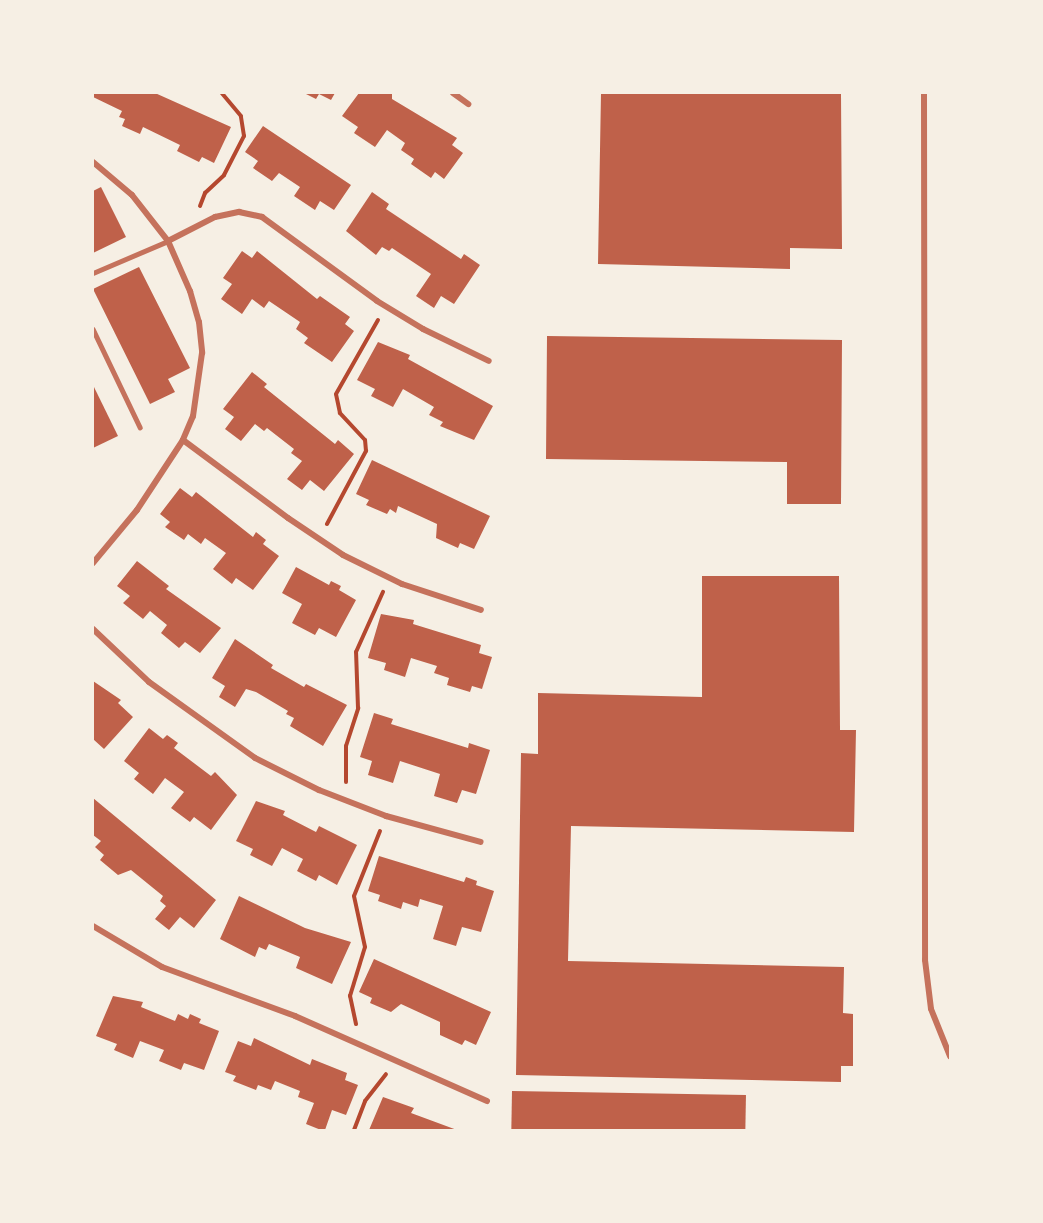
<!DOCTYPE html>
<html>
<head>
<meta charset="utf-8">
<style>
  body { margin:0 }
  #map { position:relative; width:1043px; height:1223px; overflow:hidden; background:#f6efe4; font-family:Figtree,sans-serif }
  div>[style] { position:absolute }
  .building>* { inset:0; background:#bf614a; transform-origin:0 0 }
  .path>* { height:4px; margin:-2px; padding:0 2px; transform-origin:2px; border-radius:2px; background:#b5482f }
  .service>* { height:4.5px; margin:-2.25px; padding:0 2.25px; transform-origin:2.25px; border-radius:2.25px; background:#c5725c }
  .minor>* { height:6px; margin:-3px; padding:0 3px; transform-origin:3px; border-radius:3px; background:#c5725c }
  span { translate:-50% -50%; white-space:nowrap; text-align:center; line-height:1.15; -webkit-text-stroke:5px #f6efe4; paint-order:stroke }
  .frame { position:absolute; inset:0; border:94px solid #f6efe4; pointer-events:none }
</style>
</head>
<body>
<div id="map">
  <div class="building">
    <i style="clip-path:polygon(93px 93px,155px 93px,231px 127px,214px 163px,202px 157px,199px 162px,177px 151px,180px 145px,143px 127px,140px 134px,122px 126px,125px 119px,119px 117px,122px 111px,93px 97px)"></i>
    <i style="clip-path:polygon(304px 93px,335px 93px,331px 100px,319px 94px,316px 99px)"></i>
    <i style="clip-path:polygon(359px 93px,392px 93px,392px 99px,457px 138px,452px 145px,463px 153px,444px 179px,435px 172px,431px 178px,411px 164px,414px 159px,401px 150px,405px 143px,387px 130px,375px 147px,354px 133px,358px 127px,342px 116px)"></i>
    <i style="clip-path:polygon(601px 93px,841px 93px,842px 249px,790px 248px,790px 269px,598px 264px)"></i>
    <i style="clip-path:polygon(263px 126px,351px 185px,334px 210px,320px 201px,315px 210px,294px 196px,300px 187px,279px 173px,272px 181px,253px 168px,258px 161px,245px 152px)"></i>
    <i style="clip-path:polygon(101px 187px,126px 237px,93px 253px,93px 191px)"></i>
    <i style="clip-path:polygon(372px 192px,389px 204px,386px 209px,461px 259px,464px 254px,480px 265px,454px 304px,441px 296px,434px 308px,416px 296px,431px 274px,392px 248px,389px 251px,382px 247px,376px 255px,346px 231px)"></i>
    <i style="clip-path:polygon(242px 251px,252px 258px,257px 251px,317px 299px,320px 296px,350px 317px,345px 324px,354px 331px,332px 362px,304px 343px,308px 338px,296px 329px,300px 322px,269px 301px,264px 308px,252px 299px,242px 314px,221px 299px,232px 284px,223px 278px)"></i>
    <i style="clip-path:polygon(139px 267px,190px 368px,168px 379px,175px 392px,150px 404px,93px 289px)"></i>
    <i style="clip-path:polygon(547px 336px,842px 340px,841px 504px,787px 504px,787px 462px,546px 459px)"></i>
    <i style="clip-path:polygon(378px 342px,410px 355px,408px 359px,493px 406px,474px 440px,440px 426px,443px 422px,429px 415px,434px 407px,403px 389px,393px 407px,371px 396px,375px 389px,357px 380px)"></i>
    <i style="clip-path:polygon(252px 372px,267px 384px,264px 387px,335px 444px,338px 440px,354px 454px,324px 491px,310px 480px,302px 490px,287px 479px,302px 461px,291px 453px,294px 449px,267px 428px,264px 431px,255px 424px,241px 441px,225px 429px,234px 417px,223px 409px)"></i>
    <i style="clip-path:polygon(93px 385px,118px 436px,93px 448px)"></i>
    <i style="clip-path:polygon(372px 460px,490px 516px,474px 549px,460px 543px,458px 548px,436px 538px,437px 524px,398px 506px,396px 513px,390px 509px,387px 514px,366px 505px,369px 500px,356px 494px)"></i>
    <i style="clip-path:polygon(180px 488px,192px 497px,196px 492px,253px 537px,256px 532px,266px 540px,263px 544px,279px 556px,253px 590px,236px 578px,232px 584px,213px 569px,226px 553px,205px 538px,201px 544px,188px 534px,184px 540px,165px 527px,170px 522px,160px 514px)"></i>
    <i style="clip-path:polygon(137px 561px,169px 586px,166px 589px,221px 628px,200px 653px,185px 642px,179px 648px,161px 633px,167px 625px,150px 611px,143px 619px,123px 603px,130px 596px,117px 586px)"></i>
    <i style="clip-path:polygon(296px 567px,329px 585px,331px 581px,341px 586px,339px 590px,356px 600px,336px 637px,319px 628px,315px 635px,292px 623px,302px 604px,282px 593px)"></i>
    <i style="clip-path:polygon(702px 576px,839px 576px,840px 730px,856px 730px,854px 832px,571px 826px,568px 961px,844px 967px,843px 1013px,853px 1014px,853px 1066px,841px 1066px,841px 1082px,516px 1075px,521px 753px,538px 754px,538px 693px,702px 697px)"></i>
    <i style="clip-path:polygon(381px 614px,414px 620px,413px 624px,481px 645px,479px 653px,492px 657px,482px 689px,472px 686px,470px 692px,447px 685px,449px 678px,434px 673px,437px 666px,411px 658px,405px 677px,384px 670px,386px 663px,368px 658px)"></i>
    <i style="clip-path:polygon(235px 639px,273px 665px,271px 668px,304px 687px,306px 684px,347px 705px,323px 746px,290px 726px,294px 718px,286px 714px,288px 711px,256px 692px,246px 689px,235px 707px,219px 697px,225px 686px,212px 678px)"></i>
    <i style="clip-path:polygon(93px 681px,121px 700px,118px 703px,133px 717px,104px 749px,93px 739px)"></i>
    <i style="clip-path:polygon(374px 713px,393px 719px,391px 724px,468px 748px,469px 743px,490px 750px,476px 794px,462px 790px,457px 803px,434px 796px,440px 774px,400px 761px,393px 783px,368px 775px,372px 761px,360px 757px)"></i>
    <i style="clip-path:polygon(149px 728px,163px 739px,167px 735px,178px 743px,174px 748px,211px 776px,215px 772px,237px 795px,211px 830px,194px 817px,190px 822px,171px 808px,184px 792px,165px 778px,153px 794px,134px 779px,139px 773px,124px 761px)"></i>
    <i style="clip-path:polygon(93px 798px,216px 900px,194px 928px,180px 917px,169px 930px,155px 919px,166px 906px,160px 901px,163px 896px,131px 870px,118px 875px,100px 860px,104px 855px,95px 847px,101px 841px,93px 835px)"></i>
    <i style="clip-path:polygon(256px 801px,285px 811px,283px 815px,316px 832px,319px 826px,357px 845px,337px 885px,319px 875px,316px 881px,297px 871px,303px 859px,282px 848px,272px 866px,250px 855px,253px 849px,236px 841px)"></i>
    <i style="clip-path:polygon(379px 856px,464px 882px,466px 877px,477px 881px,476px 885px,494px 891px,481px 932px,462px 927px,456px 946px,433px 939px,443px 906px,420px 899px,418px 907px,403px 902px,401px 909px,378px 901px,380px 895px,368px 891px)"></i>
    <i style="clip-path:polygon(239px 896px,305px 928px,351px 942px,332px 984px,296px 968px,300px 957px,269px 944px,266px 950px,259px 947px,255px 957px,220px 939px)"></i>
    <i style="clip-path:polygon(374px 959px,491px 1012px,476px 1045px,465px 1040px,462px 1045px,440px 1035px,440px 1022px,401px 1004px,391px 1012px,370px 1003px,372px 998px,359px 992px)"></i>
    <i style="clip-path:polygon(113px 996px,143px 1002px,141px 1007px,175px 1021px,178px 1014px,188px 1019px,190px 1014px,201px 1019px,199px 1023px,219px 1031px,204px 1070px,184px 1063px,181px 1070px,159px 1061px,164px 1050px,140px 1041px,133px 1058px,114px 1050px,117px 1044px,96px 1036px)"></i>
    <i style="clip-path:polygon(254px 1038px,310px 1065px,312px 1059px,347px 1073px,345px 1080px,358px 1085px,346px 1115px,332px 1110px,325px 1130px,321px 1130px,306px 1124px,314px 1103px,298px 1097px,300px 1091px,275px 1081px,271px 1090px,258px 1085px,256px 1090px,233px 1081px,236px 1076px,225px 1072px,238px 1041px,251px 1046px)"></i>
    <i style="left:512px;top:1091px;width:234px;height:39px;rotate:1deg"></i>
    <i style="clip-path:polygon(383px 1097px,414px 1108px,411px 1113px,457px 1130px,369px 1130px)"></i>
  </div>
  <div class="path">
    <i style="left:200px;top:206px;width:14px;rotate:-69deg"></i>
    <i style="left:205px;top:193px;width:26px;rotate:-43deg"></i>
    <i style="left:224px;top:175px;width:44px;rotate:-62.9deg"></i>
    <i style="left:244px;top:136px;width:20px;rotate:-99deg"></i>
    <i style="left:241px;top:116px;width:30px;rotate:-130deg"></i>
    <i style="left:327px;top:524px;width:83px;rotate:-61.9deg"></i>
    <i style="left:366px;top:451px;width:11px;rotate:-95deg"></i>
    <i style="left:365px;top:440px;width:37px;rotate:-133deg"></i>
    <i style="left:340px;top:413px;width:19px;rotate:-102deg"></i>
    <i style="left:336px;top:394px;width:85px;rotate:-60.4deg"></i>
    <i style="left:346px;top:782px;width:36px;rotate:-90deg"></i>
    <i style="left:346px;top:746px;width:40px;rotate:-72deg"></i>
    <i style="left:358px;top:708px;width:56px;rotate:-92deg"></i>
    <i style="left:356px;top:652px;width:66px;rotate:-65.8deg"></i>
    <i style="left:356px;top:1024px;width:29px;rotate:-102deg"></i>
    <i style="left:350px;top:996px;width:51px;rotate:-73deg"></i>
    <i style="left:365px;top:947px;width:52px;rotate:-102.2deg"></i>
    <i style="left:354px;top:896px;width:70px;rotate:-68.2deg"></i>
    <i style="left:354px;top:1130px;width:31px;rotate:-69deg"></i>
    <i style="left:365px;top:1101px;width:34px;rotate:-52deg"></i>
  </div>
  <div class="service">
    <i style="left:93px;top:273px;width:82px;rotate:-23.1deg"></i>
    <i style="left:93px;top:329px;width:109px;rotate:64.4deg"></i>
  </div>
  <div class="minor">
    <i style="left:453px;top:93px;width:19px;rotate:36deg"></i>
    <i style="left:924px;top:93px;width:867px;rotate:89.93deg"></i>
    <i style="left:925px;top:960px;width:49px;rotate:83deg"></i>
    <i style="left:931px;top:1009px;width:51px;rotate:68deg"></i>
    <i style="left:93px;top:162px;width:51px;rotate:40.2deg"></i>
    <i style="left:132px;top:195px;width:58px;rotate:52deg"></i>
    <i style="left:168px;top:241px;width:55px;rotate:66.3deg"></i>
    <i style="left:190px;top:291px;width:32px;rotate:74deg"></i>
    <i style="left:199px;top:322px;width:31px;rotate:84deg"></i>
    <i style="left:202px;top:353px;width:64px;rotate:98.1deg"></i>
    <i style="left:193px;top:416px;width:26px;rotate:113deg"></i>
    <i style="left:183px;top:440px;width:84px;rotate:123.3deg"></i>
    <i style="left:137px;top:510px;width:69px;rotate:129.7deg"></i>
    <i style="left:168px;top:241px;width:53px;rotate:-27.1deg"></i>
    <i style="left:215px;top:217px;width:25px;rotate:-12deg"></i>
    <i style="left:239px;top:212px;width:24px;rotate:12deg"></i>
    <i style="left:262px;top:217px;width:142px;rotate:36.1deg"></i>
    <i style="left:377px;top:301px;width:54px;rotate:31.3deg"></i>
    <i style="left:423px;top:329px;width:73px;rotate:25.9deg"></i>
    <i style="left:183px;top:440px;width:131px;rotate:36.6deg"></i>
    <i style="left:288px;top:518px;width:66px;rotate:33.9deg"></i>
    <i style="left:343px;top:555px;width:66px;rotate:26.2deg"></i>
    <i style="left:402px;top:584px;width:83px;rotate:18.2deg"></i>
    <i style="left:93px;top:629px;width:77px;rotate:43.4deg"></i>
    <i style="left:149px;top:682px;width:130px;rotate:35.6deg"></i>
    <i style="left:255px;top:758px;width:72px;rotate:26.6deg"></i>
    <i style="left:319px;top:790px;width:72px;rotate:21.2deg"></i>
    <i style="left:386px;top:816px;width:98px;rotate:15.3deg"></i>
    <i style="left:93px;top:926px;width:80px;rotate:30.7deg"></i>
    <i style="left:162px;top:967px;width:142px;rotate:20.2deg"></i>
    <i style="left:295px;top:1016px;width:210px;rotate:23.9deg"></i>
  </div>
  <div class="frame"></div>
</div>
</body>
</html>
